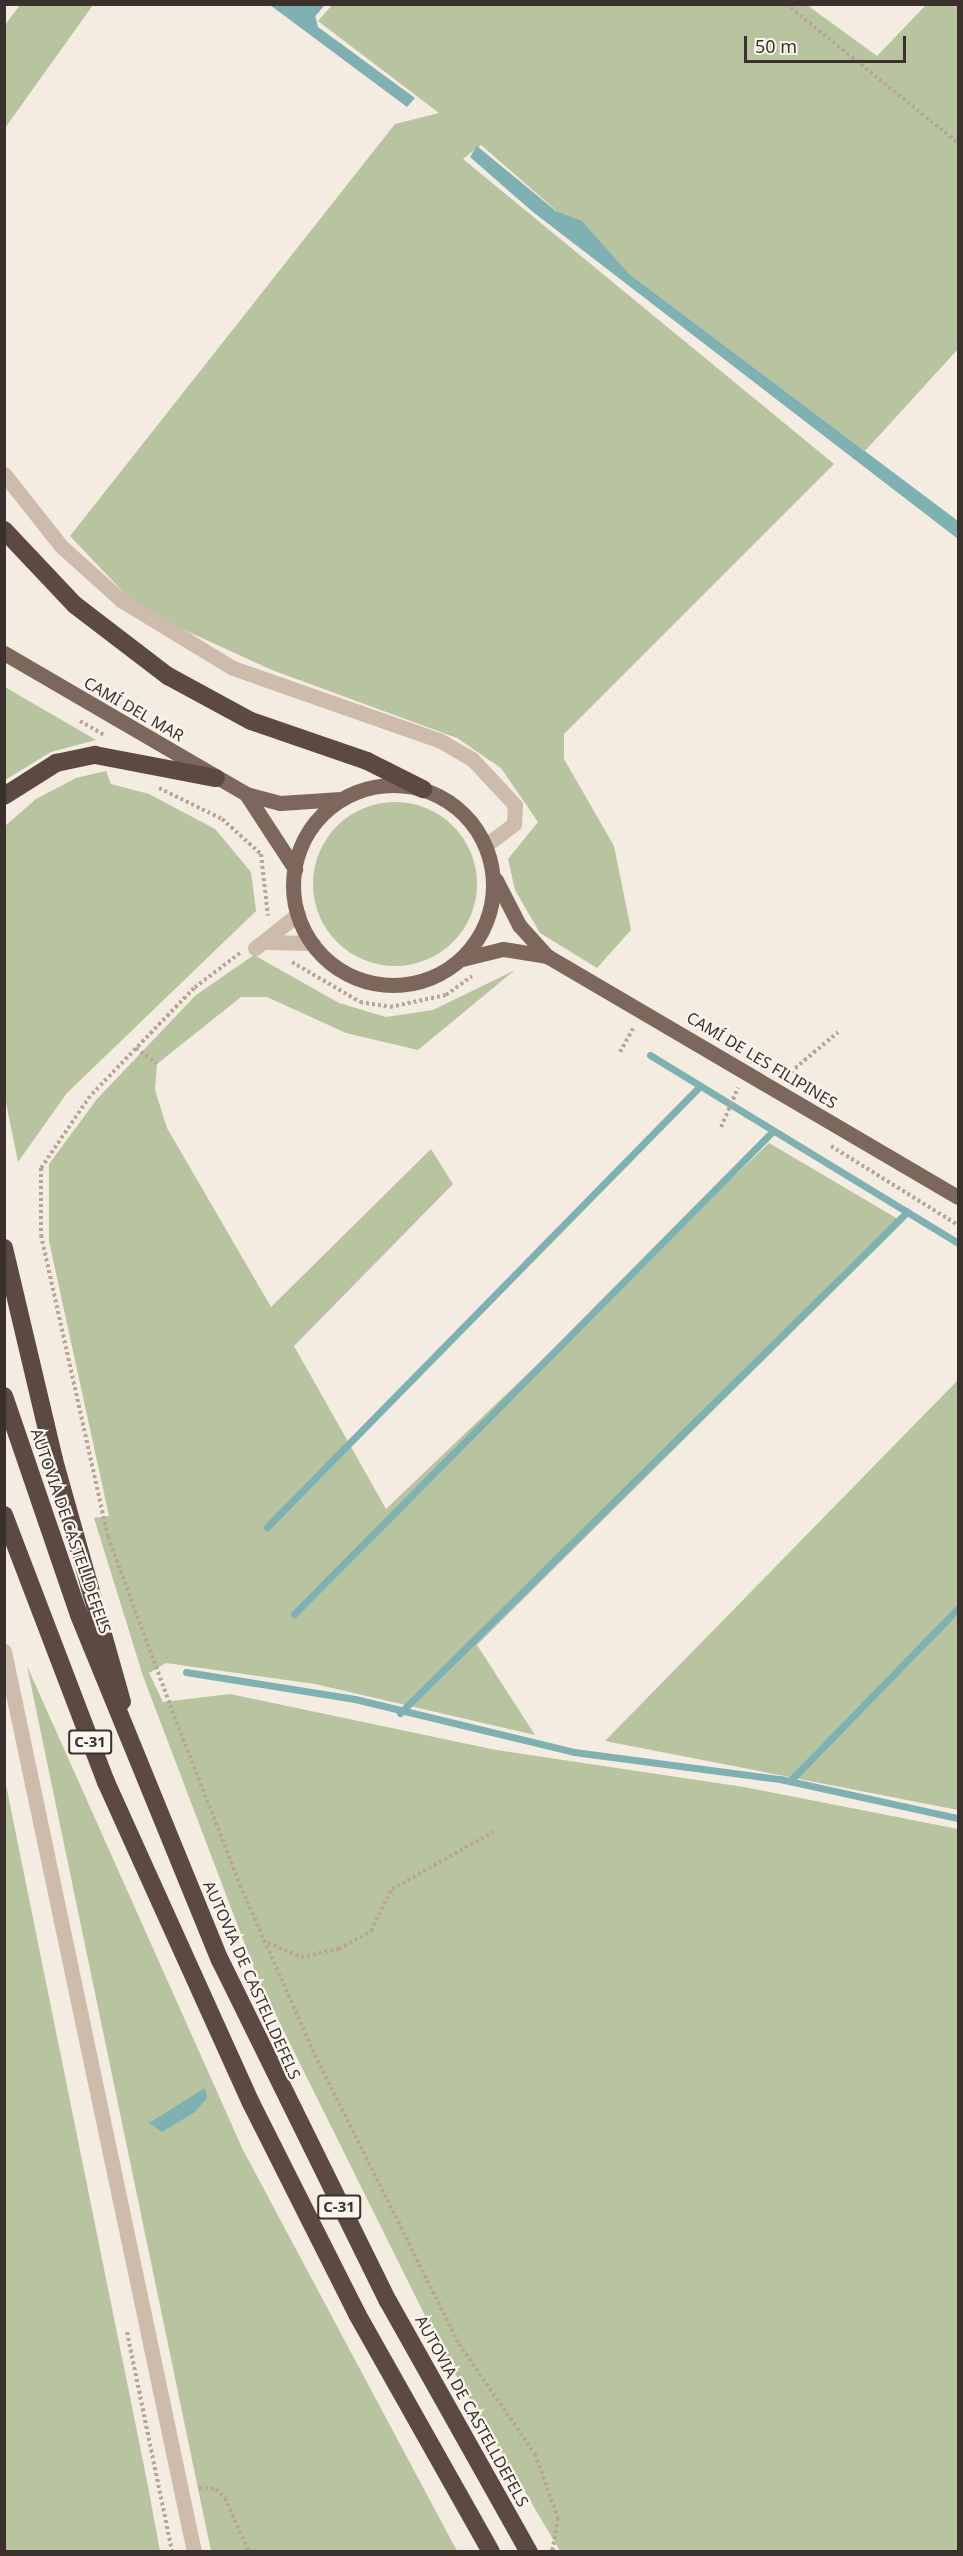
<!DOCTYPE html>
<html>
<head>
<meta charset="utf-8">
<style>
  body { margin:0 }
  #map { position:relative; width:963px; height:2556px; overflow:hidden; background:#f4ebe1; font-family:"Noto Sans",sans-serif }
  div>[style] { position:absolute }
  .green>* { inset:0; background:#b8c4a0 }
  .round { border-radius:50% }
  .water>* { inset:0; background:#7fb0b2 }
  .stream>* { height:7px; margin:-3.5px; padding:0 3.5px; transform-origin:3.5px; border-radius:3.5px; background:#7fb0b2 }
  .path>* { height:4px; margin-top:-2px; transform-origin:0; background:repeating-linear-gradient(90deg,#b9a596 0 3px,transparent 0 6px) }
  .minor>* { height:15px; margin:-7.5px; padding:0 7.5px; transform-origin:7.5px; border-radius:7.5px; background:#cdbbac }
  .major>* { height:15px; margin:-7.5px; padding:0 7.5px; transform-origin:7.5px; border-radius:7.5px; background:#7d675c }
  .major>.ring { margin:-7.5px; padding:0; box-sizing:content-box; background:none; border:15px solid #7d675c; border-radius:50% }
  .highway>* { height:18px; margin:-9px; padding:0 9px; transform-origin:9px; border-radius:9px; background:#5c4a42 }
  span { translate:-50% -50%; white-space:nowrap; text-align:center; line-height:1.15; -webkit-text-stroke:4.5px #fbf5ee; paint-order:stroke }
  .shield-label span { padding:2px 4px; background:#fbf5ee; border:2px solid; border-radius:4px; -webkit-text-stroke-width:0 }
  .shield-label { font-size:15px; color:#3b302b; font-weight:700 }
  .street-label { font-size:16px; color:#3b302b }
  .frame { position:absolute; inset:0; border:6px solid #3b302b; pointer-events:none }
  .scale { position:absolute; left:744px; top:36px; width:162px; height:27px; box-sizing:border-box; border:3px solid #3b302b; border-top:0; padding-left:8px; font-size:18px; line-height:21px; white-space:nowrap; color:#3b302b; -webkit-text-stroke:4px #fbf5ee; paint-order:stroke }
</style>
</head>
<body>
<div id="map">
  <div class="green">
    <i style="clip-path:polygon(20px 5px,93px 5px,5px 128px,5px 25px)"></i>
    <i style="clip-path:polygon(332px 5px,807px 5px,877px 56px,926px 5px,958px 5px,958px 349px,865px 451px,628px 273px,481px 145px,463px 159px,834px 464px,564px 734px,564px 759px,614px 846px,631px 930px,597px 968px,540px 933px,515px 890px,508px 859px,538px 822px,501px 768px,457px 738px,272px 670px,180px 628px,128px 597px,70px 536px,395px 124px,439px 113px,318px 21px)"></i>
    <i style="clip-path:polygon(5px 687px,96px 740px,51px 752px,5px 780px)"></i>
    <i style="clip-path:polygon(106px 771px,111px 784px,149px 794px,215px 829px,251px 872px,256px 911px,67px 1093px,18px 1162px,4px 1093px,5px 826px,36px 799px,76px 778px)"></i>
    <i class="round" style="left:313px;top:802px;width:164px;height:164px"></i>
    <i style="clip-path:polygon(254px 955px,339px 1003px,386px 1017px,433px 1010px,515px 970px,418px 1050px,346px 1033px,267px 997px,241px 997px,157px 1064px,155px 1090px,167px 1128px,271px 1307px,431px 1149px,453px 1184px,294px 1346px,386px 1509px,769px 1143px,903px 1222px,477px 1645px,535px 1735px,315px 1684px,166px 1663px,149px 1673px,163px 1702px,230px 1694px,496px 1750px,744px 1787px,958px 1829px,958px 2551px,560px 2551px,448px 2362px,258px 1979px,143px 1676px,94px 1518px,109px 1516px,49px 1241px,49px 1164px,97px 1099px,196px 995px)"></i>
    <i style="clip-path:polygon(958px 1380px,958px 1810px,605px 1741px)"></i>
    <i style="clip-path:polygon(27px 1666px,243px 2150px,457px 2551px,211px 2551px)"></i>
    <i style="clip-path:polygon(4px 1775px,147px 2481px,160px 2551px,5px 2551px)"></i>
  </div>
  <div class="water">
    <i style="clip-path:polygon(270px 5px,319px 5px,314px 11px,318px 27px,415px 98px,407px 107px)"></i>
    <i style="clip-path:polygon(477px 146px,556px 211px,582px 221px,628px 273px,958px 521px,958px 539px,533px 212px,470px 157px)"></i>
    <i style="clip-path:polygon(205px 2088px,207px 2098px,195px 2112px,162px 2132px,149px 2123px)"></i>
  </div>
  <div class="stream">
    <i style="left:310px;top:16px;width:16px;rotate:-50deg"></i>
    <i style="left:650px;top:1055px;width:361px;rotate:31.4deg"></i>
    <i style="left:267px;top:1527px;width:617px;rotate:-45.53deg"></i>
    <i style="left:294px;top:1614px;width:679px;rotate:-45.24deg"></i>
    <i style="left:186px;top:1672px;width:171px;rotate:9.1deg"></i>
    <i style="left:355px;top:1699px;width:225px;rotate:13.6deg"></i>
    <i style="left:574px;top:1752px;width:208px;rotate:7.5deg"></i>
    <i style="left:780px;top:1779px;width:182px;rotate:12.4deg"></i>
    <i style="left:400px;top:1713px;width:713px;rotate:-44.66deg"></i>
    <i style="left:790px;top:1781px;width:241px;rotate:-45.8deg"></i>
  </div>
  <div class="path">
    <i style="left:786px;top:4px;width:221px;rotate:38.9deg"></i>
    <i style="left:80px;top:721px;width:28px;rotate:30deg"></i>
    <i style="left:159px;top:788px;width:70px;rotate:26.2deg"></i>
    <i style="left:222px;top:819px;width:52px;rotate:41.9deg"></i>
    <i style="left:261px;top:854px;width:62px;rotate:83.6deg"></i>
    <i style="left:240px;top:953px;width:58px;rotate:142.7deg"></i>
    <i style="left:194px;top:988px;width:150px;rotate:133.9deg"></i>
    <i style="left:90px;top:1096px;width:87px;rotate:124.2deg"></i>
    <i style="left:41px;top:1168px;width:67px;rotate:90deg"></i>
    <i style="left:41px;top:1235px;width:309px;rotate:77.5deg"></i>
    <i style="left:108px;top:1537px;width:179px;rotate:69.7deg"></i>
    <i style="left:170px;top:1705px;width:193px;rotate:68.7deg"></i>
    <i style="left:240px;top:1885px;width:186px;rotate:66.2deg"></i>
    <i style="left:315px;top:2055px;width:323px;rotate:63.5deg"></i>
    <i style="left:459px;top:2344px;width:134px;rotate:55.4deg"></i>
    <i style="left:535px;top:2454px;width:68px;rotate:70.2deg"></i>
    <i style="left:558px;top:2518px;width:35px;rotate:100deg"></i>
    <i style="left:292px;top:962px;width:79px;rotate:30.5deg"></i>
    <i style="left:360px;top:1002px;width:30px;rotate:9deg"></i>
    <i style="left:390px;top:1007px;width:57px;rotate:-12.1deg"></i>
    <i style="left:446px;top:995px;width:32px;rotate:-36deg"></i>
    <i style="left:136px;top:1048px;width:26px;rotate:37deg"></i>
    <i style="left:620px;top:1052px;width:29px;rotate:-61deg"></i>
    <i style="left:786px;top:1076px;width:68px;rotate:-40.2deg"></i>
    <i style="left:721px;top:1127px;width:43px;rotate:-66.4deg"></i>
    <i style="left:831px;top:1146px;width:150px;rotate:31.9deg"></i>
    <i style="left:268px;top:1943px;width:36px;rotate:23deg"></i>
    <i style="left:301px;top:1957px;width:39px;rotate:-12deg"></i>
    <i style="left:339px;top:1949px;width:37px;rotate:-29deg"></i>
    <i style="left:371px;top:1931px;width:47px;rotate:-63.4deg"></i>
    <i style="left:392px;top:1889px;width:116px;rotate:-29.4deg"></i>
    <i style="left:127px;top:2332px;width:225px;rotate:78.4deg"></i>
    <i style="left:199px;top:2488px;width:17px;rotate:3deg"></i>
    <i style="left:216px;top:2489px;width:13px;rotate:45deg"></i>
    <i style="left:225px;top:2498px;width:59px;rotate:66deg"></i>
  </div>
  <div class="minor">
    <i style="left:4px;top:474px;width:92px;rotate:51.6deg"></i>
    <i style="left:61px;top:546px;width:81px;rotate:42deg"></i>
    <i style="left:121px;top:600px;width:131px;rotate:31.3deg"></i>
    <i style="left:233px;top:668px;width:218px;rotate:19.3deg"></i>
    <i style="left:439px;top:740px;width:38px;rotate:30deg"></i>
    <i style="left:472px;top:759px;width:63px;rotate:46.9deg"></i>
    <i style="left:515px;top:805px;width:19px;rotate:93deg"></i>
    <i style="left:514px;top:824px;width:35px;rotate:143deg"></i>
    <i style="left:266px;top:942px;width:46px;rotate:1.2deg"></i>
    <i style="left:255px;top:948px;width:55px;rotate:-38.3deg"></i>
    <i style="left:4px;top:1651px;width:921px;rotate:78.09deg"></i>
  </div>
  <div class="major">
    <i style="left:4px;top:653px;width:280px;rotate:30.2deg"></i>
    <i style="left:246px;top:794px;width:35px;rotate:15deg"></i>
    <i style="left:280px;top:803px;width:61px;rotate:-3.8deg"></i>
    <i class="ring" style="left:293px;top:785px;width:185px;height:185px"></i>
    <i style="left:246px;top:794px;width:90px;rotate:56.8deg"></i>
    <i style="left:496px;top:880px;width:51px;rotate:62.9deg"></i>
    <i style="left:519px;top:925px;width:42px;rotate:47.9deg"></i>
    <i style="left:547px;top:956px;width:476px;rotate:30.4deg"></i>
    <i style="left:462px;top:959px;width:42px;rotate:-13.7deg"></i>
    <i style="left:503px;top:949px;width:45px;rotate:9deg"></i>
  </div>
  <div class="highway">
    <i style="left:4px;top:530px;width:103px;rotate:46.6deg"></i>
    <i style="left:75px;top:605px;width:117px;rotate:37.4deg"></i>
    <i style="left:168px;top:676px;width:94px;rotate:28.5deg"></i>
    <i style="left:251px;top:721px;width:123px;rotate:19deg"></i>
    <i style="left:367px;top:761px;width:63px;rotate:26.6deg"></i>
    <i style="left:4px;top:796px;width:62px;rotate:-32.4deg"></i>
    <i style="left:56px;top:763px;width:40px;rotate:-12deg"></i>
    <i style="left:95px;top:755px;width:123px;rotate:10.8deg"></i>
    <i style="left:4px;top:1248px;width:218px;rotate:76.7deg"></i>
    <i style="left:54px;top:1460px;width:251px;rotate:74.3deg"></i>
    <i style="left:4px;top:1396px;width:231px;rotate:71.1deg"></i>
    <i style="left:79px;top:1615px;width:373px;rotate:67.8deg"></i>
    <i style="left:220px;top:1960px;width:380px;rotate:63.8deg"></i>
    <i style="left:388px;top:2301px;width:288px;rotate:60.7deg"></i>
    <i style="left:4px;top:1515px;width:286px;rotate:69.1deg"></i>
    <i style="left:106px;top:1782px;width:352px;rotate:65.7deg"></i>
    <i style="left:251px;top:2103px;width:236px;rotate:63.3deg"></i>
    <i style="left:357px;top:2314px;width:273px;rotate:60.6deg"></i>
  </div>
  <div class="shield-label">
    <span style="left:90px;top:1742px">C-31</span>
    <span style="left:339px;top:2207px">C-31</span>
  </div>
  <div class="street-label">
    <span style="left:134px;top:709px;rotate:30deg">CAMÍ DEL MAR</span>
    <span style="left:762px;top:1060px;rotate:31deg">CAMÍ DE LES FILIPINES</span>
    <span style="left:71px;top:1531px;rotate:71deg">AUTOVIA DE CASTELLDEFELS</span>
    <span style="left:252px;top:1980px;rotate:66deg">AUTOVIA DE CASTELLDEFELS</span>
    <span style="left:472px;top:2411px;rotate:61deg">AUTOVIA DE CASTELLDEFELS</span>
  </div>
  <div class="frame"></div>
  <div class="scale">50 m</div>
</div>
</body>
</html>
